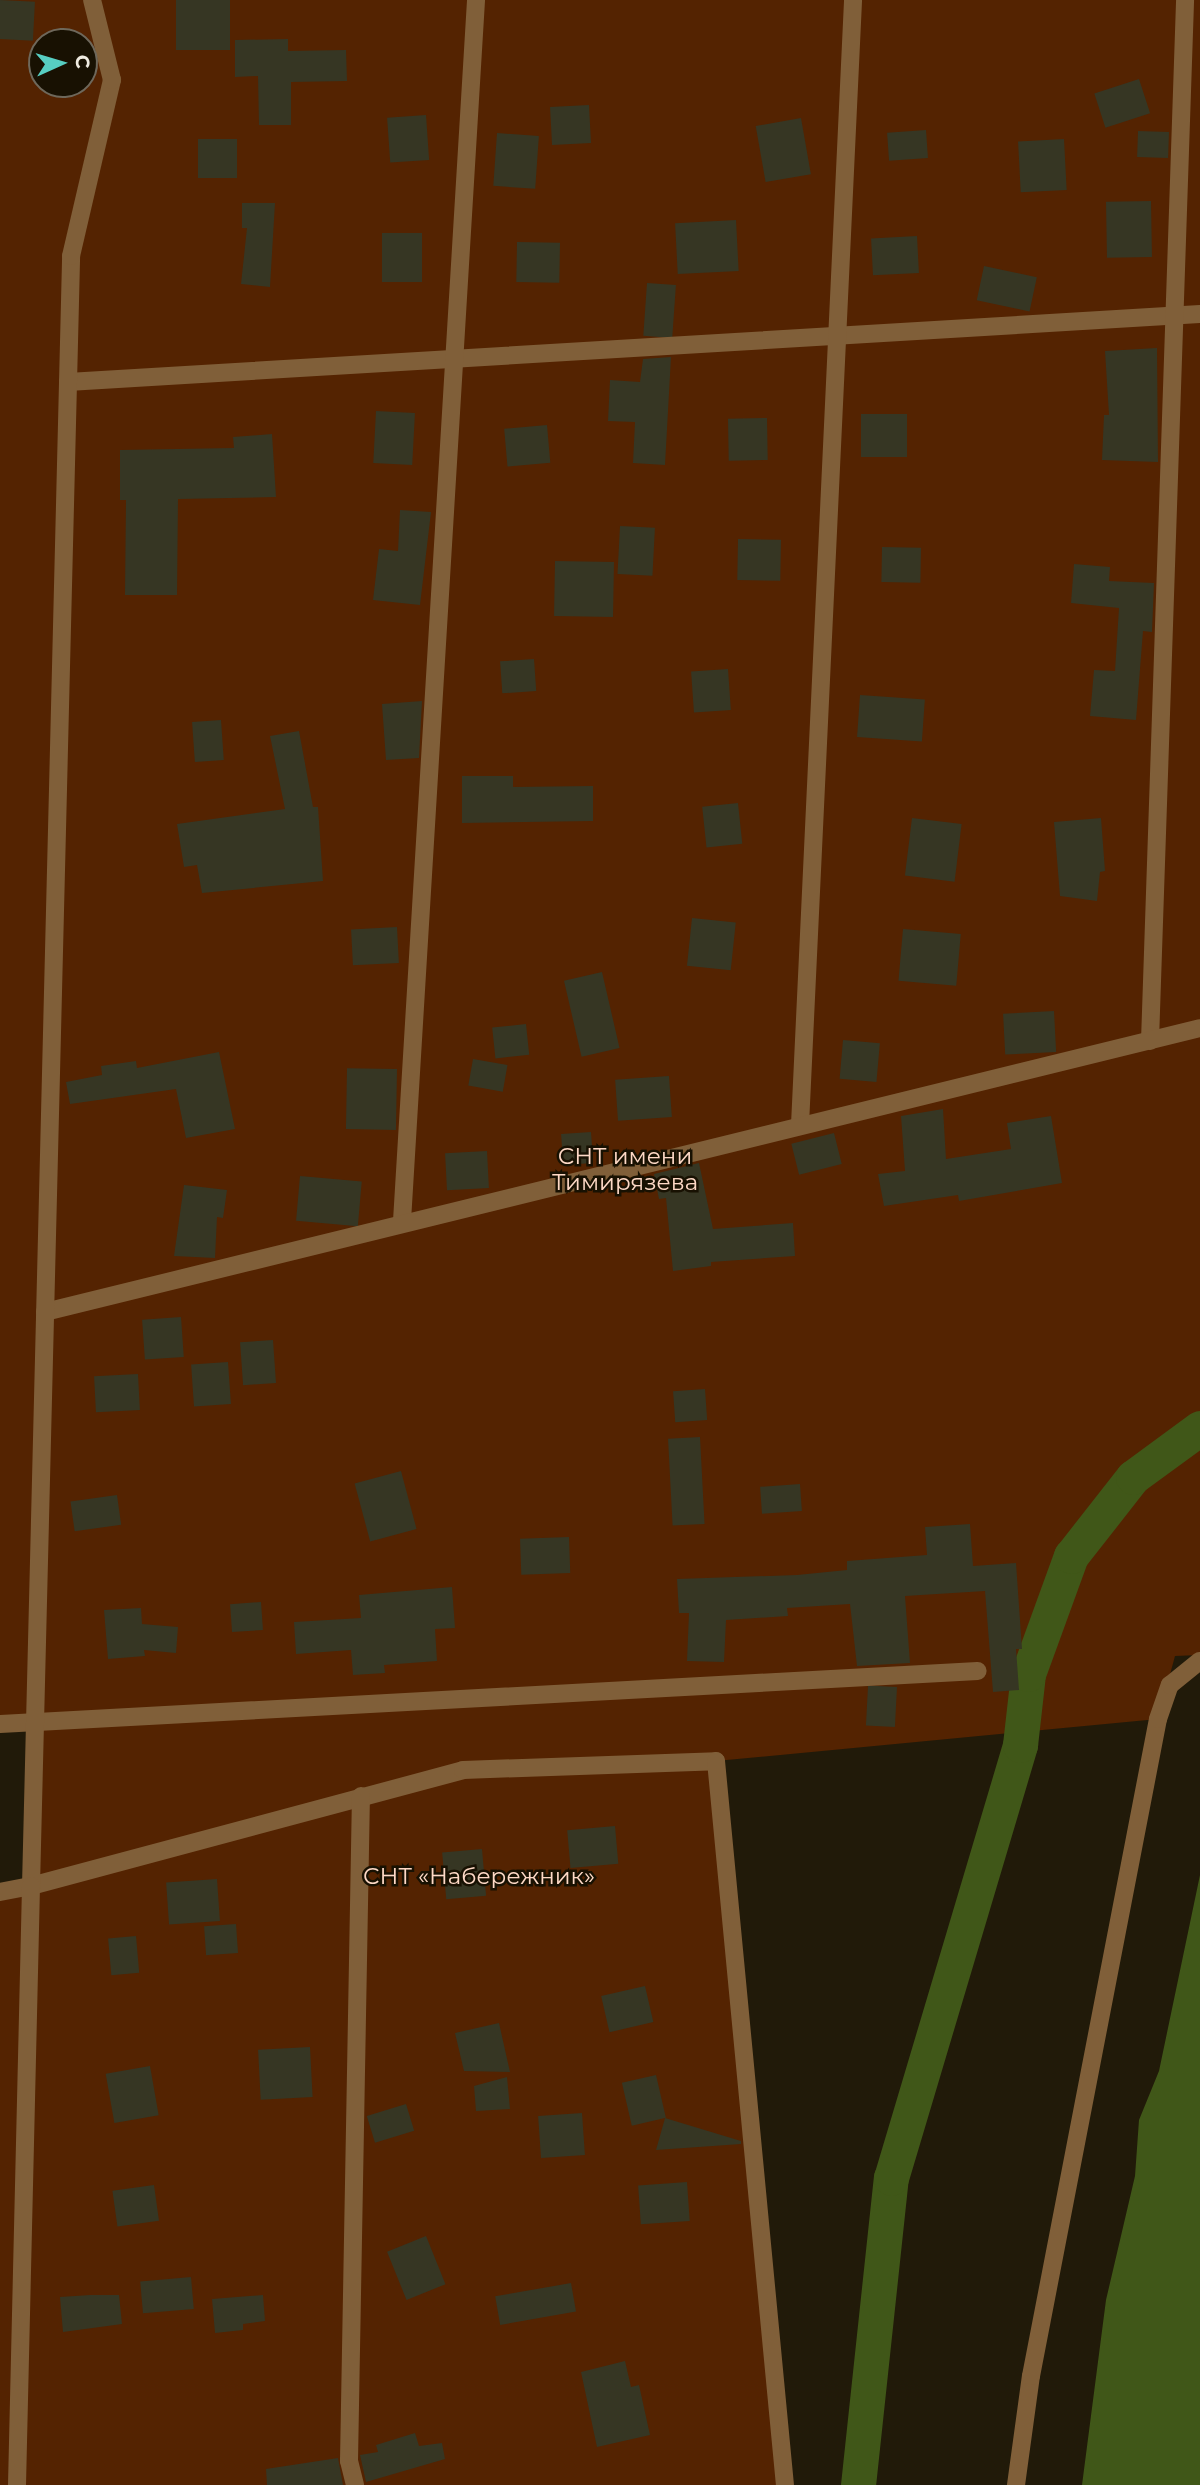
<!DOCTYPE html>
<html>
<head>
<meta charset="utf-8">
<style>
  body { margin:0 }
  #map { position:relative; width:1200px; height:2485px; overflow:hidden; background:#211a09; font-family:Montserrat,sans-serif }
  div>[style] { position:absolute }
  .green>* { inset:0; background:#542301 }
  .water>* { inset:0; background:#405718 }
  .canal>* { height:35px; margin:-17.5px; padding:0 17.5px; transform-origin:17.5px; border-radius:17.5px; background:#405718 }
  .building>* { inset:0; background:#363623; transform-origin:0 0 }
  .lane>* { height:18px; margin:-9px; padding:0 9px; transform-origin:9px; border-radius:9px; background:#805f39 }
  .street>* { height:18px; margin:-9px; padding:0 9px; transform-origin:9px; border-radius:9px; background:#805f39 }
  span { translate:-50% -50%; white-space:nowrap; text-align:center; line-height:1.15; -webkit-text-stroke:5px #181102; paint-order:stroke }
  .park-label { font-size:23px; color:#fed9c6 }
  .north { position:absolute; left:28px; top:28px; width:70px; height:70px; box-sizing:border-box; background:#181102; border:2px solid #6e685b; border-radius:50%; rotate:86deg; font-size:19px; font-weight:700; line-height:28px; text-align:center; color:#efebe0 }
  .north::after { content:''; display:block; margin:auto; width:24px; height:32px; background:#57cec2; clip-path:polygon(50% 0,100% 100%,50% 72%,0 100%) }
</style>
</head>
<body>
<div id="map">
  <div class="green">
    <i style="clip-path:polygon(evenodd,0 0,1200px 0,1200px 1655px,1175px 1656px,1158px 1719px,716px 1761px,785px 2485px,0 2485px,0 1892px,31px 1886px,36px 1723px,0 1724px,0 0,42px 42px,84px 42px,84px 84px,42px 84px,42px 42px)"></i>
  </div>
  <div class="water">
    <i style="clip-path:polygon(1200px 1875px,1200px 2485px,1082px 2485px,1106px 2300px,1135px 2176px,1139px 2120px,1159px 2071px)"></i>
  </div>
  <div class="canal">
    <i style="left:858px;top:2485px;width:309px;rotate:-83.9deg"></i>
    <i style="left:891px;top:2178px;width:452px;rotate:-73.4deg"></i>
    <i style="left:1020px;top:1745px;width:71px;rotate:-83.6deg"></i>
    <i style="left:1028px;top:1674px;width:126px;rotate:-70deg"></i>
    <i style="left:1071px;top:1556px;width:100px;rotate:-51.9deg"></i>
    <i style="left:1133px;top:1477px;width:83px;rotate:-36.2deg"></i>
  </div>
  <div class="building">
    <i style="left:0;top:0;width:35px;height:39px;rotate:3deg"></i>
    <i style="left:176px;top:0;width:54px;height:50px"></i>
    <i style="clip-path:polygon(288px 39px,288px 51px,346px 50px,347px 81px,291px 82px,291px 125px,259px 125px,258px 76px,235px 77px,235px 40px)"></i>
    <i style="left:1139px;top:79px;width:36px;height:47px;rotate:72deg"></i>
    <i style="left:589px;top:105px;width:38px;height:39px;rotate:87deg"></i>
    <i style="left:426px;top:115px;width:45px;height:39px;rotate:86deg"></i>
    <i style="left:801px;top:118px;width:57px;height:46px;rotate:80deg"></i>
    <i style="left:926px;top:130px;width:28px;height:39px;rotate:86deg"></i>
    <i style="left:1169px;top:132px;width:26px;height:31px;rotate:92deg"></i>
    <i style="left:497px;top:133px;width:42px;height:53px;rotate:4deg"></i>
    <i style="left:198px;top:139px;width:39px;height:39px"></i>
    <i style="left:1064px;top:139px;width:51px;height:46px;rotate:87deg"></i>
    <i style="left:1151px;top:201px;width:56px;height:45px;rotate:89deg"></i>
    <i style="clip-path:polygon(242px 203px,275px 203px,270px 287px,241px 284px,247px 228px,242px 228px)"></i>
    <i style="left:736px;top:220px;width:51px;height:61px;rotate:87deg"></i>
    <i style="left:382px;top:233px;width:40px;height:49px"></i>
    <i style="left:917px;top:236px;width:37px;height:46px;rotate:87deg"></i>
    <i style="left:517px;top:242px;width:43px;height:40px;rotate:1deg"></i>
    <i style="left:984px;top:266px;width:54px;height:35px;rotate:12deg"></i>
    <i style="left:647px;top:283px;width:29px;height:53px;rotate:4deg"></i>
    <i style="clip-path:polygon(1157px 348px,1158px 462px,1102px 460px,1104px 415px,1109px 415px,1105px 351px)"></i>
    <i style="clip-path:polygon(671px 357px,665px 465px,633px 463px,635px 422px,608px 421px,610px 380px,640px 382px,643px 359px)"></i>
    <i style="left:376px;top:411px;width:39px;height:52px;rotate:3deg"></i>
    <i style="left:861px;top:414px;width:46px;height:43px"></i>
    <i style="left:767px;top:418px;width:42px;height:39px;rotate:89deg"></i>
    <i style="left:547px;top:425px;width:38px;height:43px;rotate:85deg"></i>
    <i style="clip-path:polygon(272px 434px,276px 497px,178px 499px,177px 595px,125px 595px,126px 500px,120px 500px,120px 450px,234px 448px,233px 437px)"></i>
    <i style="clip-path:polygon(400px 510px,431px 512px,420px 605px,373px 600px,379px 549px,398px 551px)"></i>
    <i style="left:620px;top:526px;width:35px;height:48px;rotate:3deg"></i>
    <i style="left:738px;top:539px;width:43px;height:41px;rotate:1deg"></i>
    <i style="left:882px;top:547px;width:39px;height:35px;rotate:1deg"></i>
    <i style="left:555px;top:561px;width:59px;height:55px;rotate:1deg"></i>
    <i style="clip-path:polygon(1074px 564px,1110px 567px,1109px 581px,1154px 583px,1152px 632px,1143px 631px,1136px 720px,1090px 716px,1094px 670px,1115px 671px,1119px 608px,1071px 603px)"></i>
    <i style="left:534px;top:659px;width:32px;height:34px;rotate:86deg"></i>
    <i style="left:728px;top:669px;width:41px;height:37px;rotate:86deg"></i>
    <i style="left:860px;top:695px;width:65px;height:42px;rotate:4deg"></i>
    <i style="clip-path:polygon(422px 701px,419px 758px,386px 760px,382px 704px)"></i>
    <i style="left:221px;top:720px;width:40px;height:29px;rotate:86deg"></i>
    <i style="clip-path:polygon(299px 731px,313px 807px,318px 807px,323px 881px,202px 893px,197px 865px,184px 867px,177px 824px,285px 809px,270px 736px)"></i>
    <i style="clip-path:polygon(462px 776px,513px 776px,513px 787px,593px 786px,593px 821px,462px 823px)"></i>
    <i style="left:738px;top:803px;width:41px;height:36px;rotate:84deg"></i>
    <i style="left:912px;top:818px;width:50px;height:58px;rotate:7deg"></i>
    <i style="clip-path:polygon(1101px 818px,1105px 871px,1100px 872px,1097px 901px,1060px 896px,1054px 822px)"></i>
    <i style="left:692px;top:918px;width:44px;height:48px;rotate:6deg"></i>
    <i style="left:397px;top:927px;width:36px;height:46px;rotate:87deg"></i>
    <i style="left:903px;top:929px;width:58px;height:52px;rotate:5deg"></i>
    <i style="left:602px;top:972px;width:78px;height:39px;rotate:77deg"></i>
    <i style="left:1054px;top:1011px;width:41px;height:51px;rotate:87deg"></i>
    <i style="left:526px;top:1024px;width:31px;height:34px;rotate:84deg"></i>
    <i style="left:843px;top:1040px;width:37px;height:39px;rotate:5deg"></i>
    <i style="clip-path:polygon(219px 1052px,235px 1129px,186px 1138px,176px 1089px,70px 1104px,66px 1082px,102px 1075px,101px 1066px,136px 1061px,137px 1068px)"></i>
    <i style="left:473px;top:1059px;width:35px;height:27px;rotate:10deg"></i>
    <i style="left:397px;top:1069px;width:61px;height:50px;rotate:91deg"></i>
    <i style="left:669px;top:1076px;width:41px;height:54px;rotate:86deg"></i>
    <i style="clip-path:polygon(943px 1109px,946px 1159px,1011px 1149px,1007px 1123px,1051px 1116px,1062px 1183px,959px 1201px,958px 1195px,884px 1206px,878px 1174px,905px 1171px,901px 1116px)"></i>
    <i style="left:591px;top:1132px;width:31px;height:30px;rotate:86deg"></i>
    <i style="left:834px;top:1133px;width:32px;height:44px;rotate:76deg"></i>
    <i style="left:487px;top:1151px;width:37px;height:42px;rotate:87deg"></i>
    <i style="clip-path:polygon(699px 1163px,713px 1229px,793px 1223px,795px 1256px,711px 1262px,711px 1266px,673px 1271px,666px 1198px,659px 1199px,654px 1174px)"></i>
    <i style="left:300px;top:1176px;width:62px;height:45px;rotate:5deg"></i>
    <i style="clip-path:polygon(184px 1185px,227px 1190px,223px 1218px,217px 1217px,215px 1258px,174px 1256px)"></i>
    <i style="left:181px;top:1317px;width:40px;height:39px;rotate:86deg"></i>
    <i style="left:273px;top:1340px;width:43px;height:33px;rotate:86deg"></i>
    <i style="left:228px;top:1362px;width:42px;height:37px;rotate:86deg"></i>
    <i style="left:138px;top:1374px;width:36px;height:44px;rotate:87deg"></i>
    <i style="left:705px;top:1389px;width:31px;height:32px;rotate:86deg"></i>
    <i style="left:700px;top:1437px;width:87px;height:32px;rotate:87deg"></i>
    <i style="left:401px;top:1471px;width:60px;height:48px;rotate:75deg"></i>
    <i style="left:800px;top:1484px;width:27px;height:40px;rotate:86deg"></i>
    <i style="left:117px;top:1495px;width:30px;height:47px;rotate:82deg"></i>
    <i style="clip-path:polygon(970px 1524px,973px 1566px,1016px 1563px,1022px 1649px,1016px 1649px,1019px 1690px,993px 1692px,985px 1591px,905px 1596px,910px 1663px,857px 1666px,850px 1604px,787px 1608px,788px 1616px,726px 1620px,724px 1662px,687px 1661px,689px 1613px,679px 1613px,677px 1579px,797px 1575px,847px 1570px,847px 1561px,927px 1555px,925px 1527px)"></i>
    <i style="left:569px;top:1537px;width:36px;height:49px;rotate:88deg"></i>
    <i style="clip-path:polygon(452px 1587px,455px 1628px,435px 1629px,437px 1661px,384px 1665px,385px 1673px,353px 1675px,351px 1650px,296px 1654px,294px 1622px,361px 1618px,359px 1595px)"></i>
    <i style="left:261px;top:1602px;width:28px;height:31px;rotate:86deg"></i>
    <i style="clip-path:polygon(141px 1608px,142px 1624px,178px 1627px,176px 1653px,144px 1650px,145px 1656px,108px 1659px,104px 1610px)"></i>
    <i style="left:897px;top:1687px;width:40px;height:29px;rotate:93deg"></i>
    <i style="left:615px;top:1826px;width:38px;height:48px;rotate:85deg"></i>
    <i style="left:482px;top:1849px;width:47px;height:40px;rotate:85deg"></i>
    <i style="left:217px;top:1879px;width:42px;height:51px;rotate:86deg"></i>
    <i style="left:236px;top:1924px;width:29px;height:32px;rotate:86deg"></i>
    <i style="left:136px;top:1936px;width:37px;height:28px;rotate:85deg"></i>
    <i style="left:645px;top:1986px;width:37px;height:45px;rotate:77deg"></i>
    <i style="clip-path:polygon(499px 2023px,510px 2072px,464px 2071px,455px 2033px)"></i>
    <i style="left:310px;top:2047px;width:50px;height:52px;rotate:87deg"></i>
    <i style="left:150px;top:2066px;width:50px;height:45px;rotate:80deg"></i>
    <i style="left:656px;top:2075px;width:44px;height:35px;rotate:77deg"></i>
    <i style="clip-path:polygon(507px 2077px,510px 2109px,476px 2111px,474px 2086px)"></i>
    <i style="left:406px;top:2104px;width:28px;height:41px;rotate:73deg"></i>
    <i style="left:582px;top:2113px;width:42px;height:44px;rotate:86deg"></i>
    <i style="clip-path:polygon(665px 2118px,741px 2141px,741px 2144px,656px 2150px)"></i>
    <i style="left:687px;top:2182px;width:39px;height:49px;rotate:86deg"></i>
    <i style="left:154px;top:2185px;width:36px;height:42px;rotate:82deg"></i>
    <i style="left:426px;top:2236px;width:52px;height:42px;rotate:68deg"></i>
    <i style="left:191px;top:2277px;width:32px;height:51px;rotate:85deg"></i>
    <i style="left:571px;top:2283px;width:29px;height:77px;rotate:80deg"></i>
    <i style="clip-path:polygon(90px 2295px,119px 2295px,122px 2324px,63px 2332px,60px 2297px)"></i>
    <i style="clip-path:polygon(263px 2295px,265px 2321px,243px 2324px,243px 2330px,215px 2333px,212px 2299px)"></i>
    <i style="clip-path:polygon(625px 2361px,631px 2387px,639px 2385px,650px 2435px,597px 2447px,581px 2372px)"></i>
    <i style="clip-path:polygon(415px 2433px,419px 2446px,442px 2443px,445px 2459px,366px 2482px,360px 2455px,378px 2452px,376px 2445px)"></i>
    <i style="clip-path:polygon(338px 2458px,343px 2485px,267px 2485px,266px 2469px)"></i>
  </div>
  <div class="lane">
    <i style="left:68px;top:382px;width:1134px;rotate:-3.44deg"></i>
    <i style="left:1150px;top:1041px;width:1042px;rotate:-88.07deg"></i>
    <i style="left:800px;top:1125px;width:1126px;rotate:-87.3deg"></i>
    <i style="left:402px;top:1221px;width:1223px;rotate:-86.53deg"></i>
    <i style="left:45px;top:1312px;width:1189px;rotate:-13.81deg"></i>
    <i style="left:0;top:1724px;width:979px;rotate:-3.1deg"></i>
    <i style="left:31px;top:1886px;width:447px;rotate:-15deg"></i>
    <i style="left:463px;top:1770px;width:253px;rotate:-2deg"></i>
    <i style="left:716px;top:1761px;width:727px;rotate:84.56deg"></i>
    <i style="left:355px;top:2485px;width:25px;rotate:-104deg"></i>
    <i style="left:349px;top:2461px;width:665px;rotate:-88.97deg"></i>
  </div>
  <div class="street">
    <i style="left:0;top:1892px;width:32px;rotate:-11deg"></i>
    <i style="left:31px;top:1886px;width:1630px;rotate:-88.59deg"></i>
    <i style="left:71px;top:256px;width:181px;rotate:-76.9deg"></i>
    <i style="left:112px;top:80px;width:82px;rotate:-104deg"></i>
    <i style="left:17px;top:2485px;width:599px;rotate:-88.66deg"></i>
    <i style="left:1016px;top:2485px;width:110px;rotate:-82.2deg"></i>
    <i style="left:1031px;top:2376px;width:669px;rotate:-79.06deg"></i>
    <i style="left:1158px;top:1719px;width:36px;rotate:-71deg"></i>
    <i style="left:1170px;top:1685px;width:38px;rotate:-39deg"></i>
  </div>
  <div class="park-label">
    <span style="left:625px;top:1169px">СНТ имени<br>Тимирязева</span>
    <span style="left:479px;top:1876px">СНТ «Набережник»</span>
  </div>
  <div class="north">С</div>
</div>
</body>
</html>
